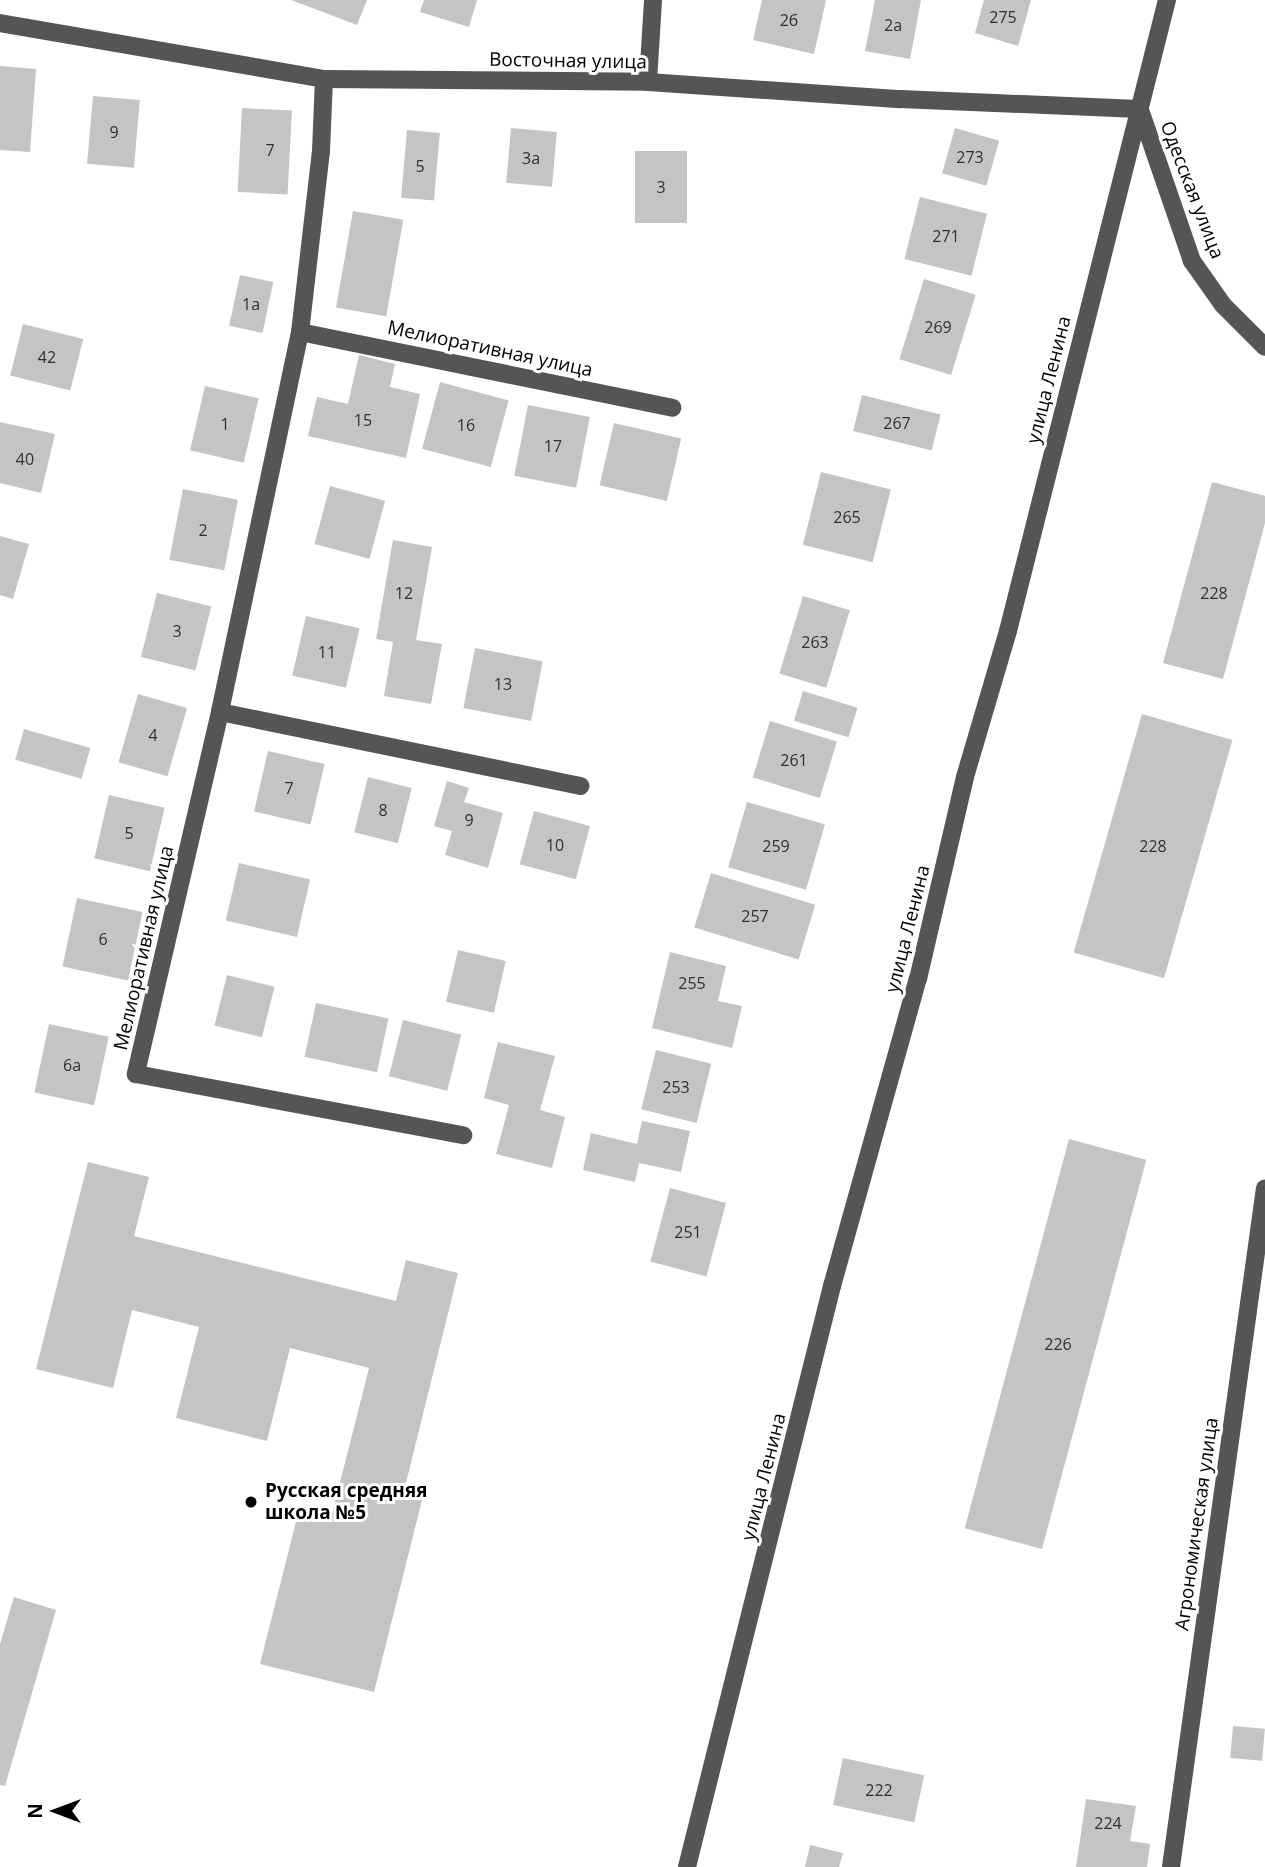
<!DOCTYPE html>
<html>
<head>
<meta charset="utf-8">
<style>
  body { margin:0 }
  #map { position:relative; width:1265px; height:1867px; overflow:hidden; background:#fff; font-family:"Open Sans",sans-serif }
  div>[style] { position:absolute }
  .building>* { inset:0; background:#c4c4c4; transform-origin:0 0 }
  .minor>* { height:18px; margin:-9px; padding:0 9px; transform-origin:9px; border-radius:9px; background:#555 }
  .dots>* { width:19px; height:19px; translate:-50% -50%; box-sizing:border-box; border:4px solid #fff; border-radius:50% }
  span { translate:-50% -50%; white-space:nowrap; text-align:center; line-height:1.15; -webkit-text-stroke:6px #fff; paint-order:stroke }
  .number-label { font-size:16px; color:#313131 }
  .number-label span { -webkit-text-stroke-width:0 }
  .street-label { font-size:19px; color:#000 }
  .poi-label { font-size:19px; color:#000; font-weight:700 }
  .left { translate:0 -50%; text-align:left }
  .north { position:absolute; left:21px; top:1776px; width:70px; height:70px; -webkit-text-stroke:5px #fff; paint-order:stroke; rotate:270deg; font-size:19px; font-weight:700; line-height:28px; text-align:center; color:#000 }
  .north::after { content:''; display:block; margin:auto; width:24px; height:32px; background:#000; clip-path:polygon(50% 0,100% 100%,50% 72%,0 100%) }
</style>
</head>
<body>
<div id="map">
  <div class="building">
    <i style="clip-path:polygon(291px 0,367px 0,357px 25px)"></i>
    <i style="clip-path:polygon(424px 0,477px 0,469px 27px,420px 12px)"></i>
    <i style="clip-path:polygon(762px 0,826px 0,814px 54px,753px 40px)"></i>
    <i style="clip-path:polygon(875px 0,921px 0,910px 59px,865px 51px)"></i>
    <i style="clip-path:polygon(984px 0,1031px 0,1018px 46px,975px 33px)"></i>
    <i style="clip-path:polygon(0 66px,36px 69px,30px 152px,0 150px)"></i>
    <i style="left:93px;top:96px;width:47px;height:68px;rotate:5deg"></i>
    <i style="left:242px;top:108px;width:50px;height:84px;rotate:3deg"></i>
    <i style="left:511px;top:128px;width:46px;height:55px;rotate:5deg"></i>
    <i style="left:955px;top:128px;width:46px;height:47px;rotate:16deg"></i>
    <i style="left:407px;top:130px;width:33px;height:68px;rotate:5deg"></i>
    <i style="left:635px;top:151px;width:52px;height:72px"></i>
    <i style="left:920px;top:197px;width:69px;height:64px;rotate:14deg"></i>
    <i style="left:353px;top:211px;width:51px;height:98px;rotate:10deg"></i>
    <i style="left:240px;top:275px;width:34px;height:52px;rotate:12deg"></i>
    <i style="left:924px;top:279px;width:54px;height:84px;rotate:17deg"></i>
    <i style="left:23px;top:324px;width:62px;height:53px;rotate:14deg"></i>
    <i style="clip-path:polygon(359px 355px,395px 364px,390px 387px,420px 394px,406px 458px,308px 436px,317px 397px,348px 404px)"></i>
    <i style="left:440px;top:382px;width:71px;height:69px;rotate:15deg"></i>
    <i style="left:205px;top:386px;width:55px;height:66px;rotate:13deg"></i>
    <i style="left:862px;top:395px;width:81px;height:37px;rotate:14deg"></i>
    <i style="left:528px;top:405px;width:63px;height:72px;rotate:11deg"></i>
    <i style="clip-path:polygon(0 422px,55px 434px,41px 493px,0 483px)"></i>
    <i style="left:614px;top:423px;width:69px;height:64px;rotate:13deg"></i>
    <i style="left:821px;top:472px;width:72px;height:75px;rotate:14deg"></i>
    <i style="clip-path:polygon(1212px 482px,1265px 496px,1265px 523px,1223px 679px,1163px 663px)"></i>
    <i style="left:330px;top:486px;width:57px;height:60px;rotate:15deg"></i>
    <i style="left:183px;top:489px;width:56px;height:72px;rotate:11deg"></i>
    <i style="clip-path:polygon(0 536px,29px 544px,13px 599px,0 595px)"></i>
    <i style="clip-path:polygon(393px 540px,432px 547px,416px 640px,442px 644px,431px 704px,384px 696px,393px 642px,376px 639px)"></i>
    <i style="left:157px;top:593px;width:56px;height:66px;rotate:14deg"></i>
    <i style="left:803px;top:596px;width:49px;height:81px;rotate:17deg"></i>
    <i style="left:306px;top:616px;width:55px;height:61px;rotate:13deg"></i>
    <i style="left:475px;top:648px;width:69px;height:61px;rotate:11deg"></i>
    <i style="left:803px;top:691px;width:57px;height:31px;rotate:17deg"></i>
    <i style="left:138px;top:694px;width:51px;height:71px;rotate:16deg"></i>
    <i style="left:1142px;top:714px;width:94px;height:248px;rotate:16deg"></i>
    <i style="left:770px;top:721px;width:70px;height:59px;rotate:17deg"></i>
    <i style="left:24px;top:729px;width:69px;height:32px;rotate:16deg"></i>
    <i style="left:268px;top:751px;width:58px;height:62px;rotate:13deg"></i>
    <i style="left:368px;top:777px;width:45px;height:57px;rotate:14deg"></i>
    <i style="clip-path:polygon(447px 781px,469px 788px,464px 802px,503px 813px,488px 868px,445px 855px,452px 831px,434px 826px)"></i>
    <i style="left:109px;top:795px;width:57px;height:65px;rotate:13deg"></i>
    <i style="left:747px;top:802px;width:81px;height:68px;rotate:16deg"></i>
    <i style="left:534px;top:811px;width:58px;height:55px;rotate:15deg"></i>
    <i style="left:239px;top:863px;width:73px;height:59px;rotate:13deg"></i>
    <i style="left:711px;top:873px;width:109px;height:57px;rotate:17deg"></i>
    <i style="left:77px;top:898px;width:67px;height:70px;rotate:12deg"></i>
    <i style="left:458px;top:950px;width:49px;height:53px;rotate:13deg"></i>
    <i style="clip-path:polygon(670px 952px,726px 966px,718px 1001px,742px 1006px,732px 1048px,652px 1028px)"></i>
    <i style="left:227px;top:975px;width:49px;height:52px;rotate:14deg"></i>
    <i style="left:316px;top:1003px;width:74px;height:55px;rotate:12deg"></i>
    <i style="left:403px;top:1020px;width:60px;height:58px;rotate:14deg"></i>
    <i style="left:49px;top:1024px;width:61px;height:70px;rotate:12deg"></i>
    <i style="clip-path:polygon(498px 1042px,555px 1056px,540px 1110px,565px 1117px,552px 1168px,496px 1154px,509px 1105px,484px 1098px)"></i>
    <i style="left:656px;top:1050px;width:57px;height:61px;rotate:14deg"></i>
    <i style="clip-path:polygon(642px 1121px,690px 1131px,681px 1172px,639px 1163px,635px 1182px,583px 1170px,591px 1133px,637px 1144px)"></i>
    <i style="left:1069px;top:1139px;width:80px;height:403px;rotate:15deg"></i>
    <i style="clip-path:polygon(88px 1162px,149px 1177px,134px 1236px,396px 1301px,406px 1260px,458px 1273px,403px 1495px,422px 1500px,374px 1692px,260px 1664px,298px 1514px,330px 1522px,369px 1368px,290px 1348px,267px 1441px,176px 1418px,199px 1327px,132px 1310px,113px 1388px,36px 1369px)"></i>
    <i style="left:670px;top:1188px;width:58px;height:76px;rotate:15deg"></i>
    <i style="clip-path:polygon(14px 1597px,56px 1610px,5px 1786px,0 1785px,0 1644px)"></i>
    <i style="left:1233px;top:1726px;width:32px;height:32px;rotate:5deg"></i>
    <i style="left:843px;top:1758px;width:83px;height:48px;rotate:12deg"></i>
    <i style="clip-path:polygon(1086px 1799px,1136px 1806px,1130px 1841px,1150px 1844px,1147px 1867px,1076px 1867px)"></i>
    <i style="clip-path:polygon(810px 1845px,843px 1853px,839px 1867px,805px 1867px)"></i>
  </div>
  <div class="minor">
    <i style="left:0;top:23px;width:329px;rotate:9.8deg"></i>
    <i style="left:324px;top:79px;width:324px;rotate:0.5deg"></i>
    <i style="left:648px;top:82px;width:253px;rotate:3.9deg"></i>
    <i style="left:900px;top:99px;width:239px;rotate:2.4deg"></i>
    <i style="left:324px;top:79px;width:72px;rotate:92.4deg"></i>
    <i style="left:321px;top:151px;width:182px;rotate:96.6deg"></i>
    <i style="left:300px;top:332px;width:388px;rotate:101.9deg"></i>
    <i style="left:220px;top:712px;width:372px;rotate:103.1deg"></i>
    <i style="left:136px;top:1074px;width:333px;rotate:10.6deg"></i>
    <i style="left:648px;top:82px;width:82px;rotate:-86.5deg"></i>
    <i style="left:1140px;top:110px;width:160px;rotate:71deg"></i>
    <i style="left:1192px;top:261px;width:54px;rotate:54.8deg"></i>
    <i style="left:1223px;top:305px;width:59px;rotate:45deg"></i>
    <i style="left:300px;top:332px;width:380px;rotate:11.5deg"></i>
    <i style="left:220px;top:712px;width:368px;rotate:11.6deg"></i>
    <i style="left:687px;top:1867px;width:599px;rotate:-75.99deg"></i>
    <i style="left:832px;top:1286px;width:319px;rotate:-74.4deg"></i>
    <i style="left:918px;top:979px;width:207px;rotate:-76.9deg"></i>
    <i style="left:965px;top:777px;width:152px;rotate:-73.6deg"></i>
    <i style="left:1008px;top:631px;width:651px;rotate:-75.86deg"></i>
    <i style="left:1171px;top:1867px;width:685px;rotate:-82.12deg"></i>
  </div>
  <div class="dots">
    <i style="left:251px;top:1502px;background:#000"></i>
  </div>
  <div class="number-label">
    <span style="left:1003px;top:17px">275</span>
    <span style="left:789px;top:20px">2б</span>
    <span style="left:893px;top:25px">2а</span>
    <span style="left:114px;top:132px">9</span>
    <span style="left:270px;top:150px">7</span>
    <span style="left:970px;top:157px">273</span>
    <span style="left:531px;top:158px">3а</span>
    <span style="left:420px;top:166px">5</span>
    <span style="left:661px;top:187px">3</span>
    <span style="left:946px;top:236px">271</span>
    <span style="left:251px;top:304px">1а</span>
    <span style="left:938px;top:327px">269</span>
    <span style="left:47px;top:357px">42</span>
    <span style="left:363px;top:420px">15</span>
    <span style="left:897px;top:423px">267</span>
    <span style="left:225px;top:424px">1</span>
    <span style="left:466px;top:425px">16</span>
    <span style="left:553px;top:446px">17</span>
    <span style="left:25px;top:459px">40</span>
    <span style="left:847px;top:517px">265</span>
    <span style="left:203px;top:530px">2</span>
    <span style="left:404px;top:593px">12</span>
    <span style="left:1214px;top:593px">228</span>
    <span style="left:177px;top:631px">3</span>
    <span style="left:815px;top:642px">263</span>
    <span style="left:327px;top:652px">11</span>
    <span style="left:503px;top:684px">13</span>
    <span style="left:153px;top:735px">4</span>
    <span style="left:794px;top:760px">261</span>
    <span style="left:289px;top:788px">7</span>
    <span style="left:383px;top:810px">8</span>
    <span style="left:469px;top:820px">9</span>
    <span style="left:129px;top:833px">5</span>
    <span style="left:555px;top:845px">10</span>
    <span style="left:776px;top:846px">259</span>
    <span style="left:1153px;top:846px">228</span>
    <span style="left:755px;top:916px">257</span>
    <span style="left:103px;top:939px">6</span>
    <span style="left:692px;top:983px">255</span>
    <span style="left:72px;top:1065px">6а</span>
    <span style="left:676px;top:1087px">253</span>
    <span style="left:688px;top:1232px">251</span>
    <span style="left:1058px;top:1344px">226</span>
    <span style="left:879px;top:1790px">222</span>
    <span style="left:1108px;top:1823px">224</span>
  </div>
  <div class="street-label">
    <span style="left:568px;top:61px;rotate:1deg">Восточная улица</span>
    <span style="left:1192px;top:190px;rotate:69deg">Одесская улица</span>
    <span style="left:490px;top:349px;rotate:12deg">Мелиоративная улица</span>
    <span style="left:1049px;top:380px;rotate:-76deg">улица Ленина</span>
    <span style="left:908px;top:929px;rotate:-76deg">улица Ленина</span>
    <span style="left:144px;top:948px;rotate:-77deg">Мелиоративная улица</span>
    <span style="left:764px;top:1477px;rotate:-76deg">улица Ленина</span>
    <span style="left:1197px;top:1524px;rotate:-82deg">Агрономическая улица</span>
  </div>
  <div class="poi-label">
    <span class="left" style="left:265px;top:1502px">Русская средняя<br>школа №5</span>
  </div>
  <div class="north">N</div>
</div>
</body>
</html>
